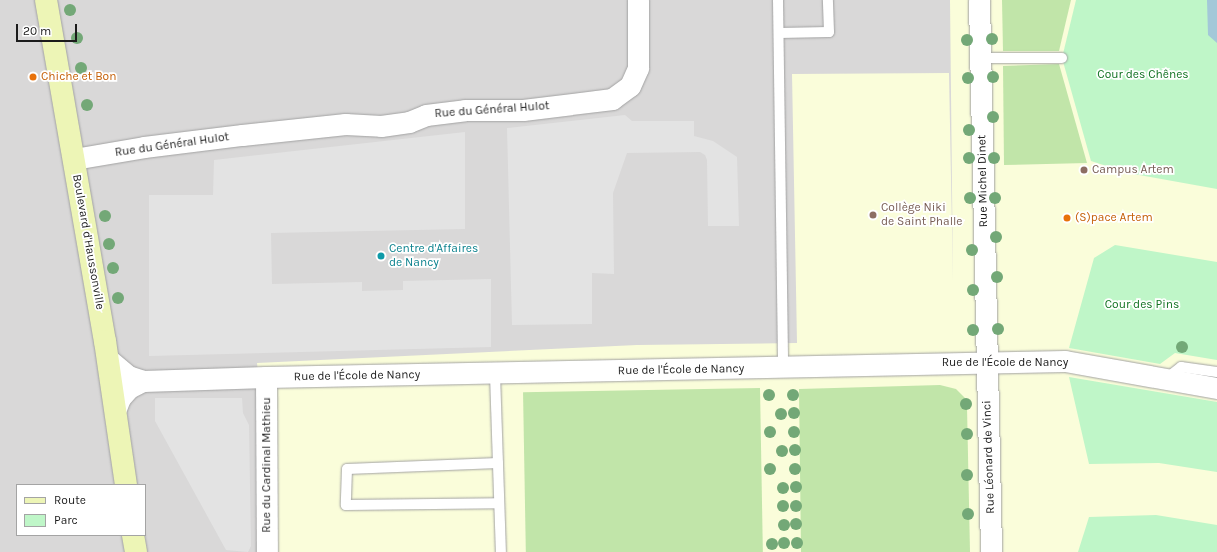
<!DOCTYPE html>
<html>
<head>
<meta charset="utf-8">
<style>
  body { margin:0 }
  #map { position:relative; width:1217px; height:552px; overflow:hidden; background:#eceae1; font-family:Karla,sans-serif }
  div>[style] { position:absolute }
  .residential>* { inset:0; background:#d9d8d8 }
  .education>* { inset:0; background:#fafdda }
  .grass>* { inset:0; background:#c1e5a9; transform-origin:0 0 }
  .park>* { inset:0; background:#bff6c8 }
  .parking>* { inset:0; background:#e3e3e3 }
  .water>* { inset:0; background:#a3c8d8 }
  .roads { filter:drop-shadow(0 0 1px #a2a2a2) drop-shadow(0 0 1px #a2a2a2) }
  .lane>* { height:10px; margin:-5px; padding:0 5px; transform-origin:5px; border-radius:5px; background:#fff }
  .street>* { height:21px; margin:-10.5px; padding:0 10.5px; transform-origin:10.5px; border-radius:10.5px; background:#fff }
  .secondary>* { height:22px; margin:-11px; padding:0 11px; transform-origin:11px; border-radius:11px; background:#edf5b6 }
  .trees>* { width:12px; height:12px; margin:-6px; border-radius:50%; background:#73a877 }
  .dots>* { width:11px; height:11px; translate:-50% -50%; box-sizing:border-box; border:2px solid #fff; border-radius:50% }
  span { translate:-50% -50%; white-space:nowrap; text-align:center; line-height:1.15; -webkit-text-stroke:3.5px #fff; paint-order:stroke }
  .park-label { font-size:12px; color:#107221 }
  .food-label { font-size:12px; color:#c56008 }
  .left { translate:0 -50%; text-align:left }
  .street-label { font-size:12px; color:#1b1b1b }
  .education-label { font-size:12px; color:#785e54 }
  .culture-label { font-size:12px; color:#0d838f }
  .legend { position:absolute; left:16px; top:484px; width:130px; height:52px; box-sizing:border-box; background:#fff; border:1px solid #a4a4a4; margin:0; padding:5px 7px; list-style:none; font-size:12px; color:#1b1b1b }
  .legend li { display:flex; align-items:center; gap:8px; height:20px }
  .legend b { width:20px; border:1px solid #a4a4a4 }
  .scale { position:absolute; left:16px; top:24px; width:61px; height:18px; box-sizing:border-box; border:2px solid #1b1b1b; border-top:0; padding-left:5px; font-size:12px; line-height:14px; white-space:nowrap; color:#1b1b1b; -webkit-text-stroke:3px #fff; paint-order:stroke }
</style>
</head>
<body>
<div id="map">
  <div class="residential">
    <i style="clip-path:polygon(evenodd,0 0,1217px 0,1217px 552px,0 552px,0 0,17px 485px,145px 485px,145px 535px,17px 535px,17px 485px)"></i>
  </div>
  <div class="education">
    <i style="clip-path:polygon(950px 0,1217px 0,1217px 552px,277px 552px,257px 363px,637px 345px,797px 343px,792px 74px,949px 73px,953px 282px)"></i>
  </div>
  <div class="grass">
    <i style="clip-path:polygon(1002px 0,1071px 0,1059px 51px,1003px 51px)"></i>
    <i style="clip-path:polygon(1059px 64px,1087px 163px,1004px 165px,1003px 66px)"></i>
    <i style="clip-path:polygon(940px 385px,956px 389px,965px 398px,967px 407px,970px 552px,801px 552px,799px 389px)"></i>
    <i style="left:760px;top:388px;width:164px;height:237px;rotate:89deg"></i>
  </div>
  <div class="park">
    <i style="clip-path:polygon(1076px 0,1217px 0,1217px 189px,1128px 173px,1091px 161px,1062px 58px)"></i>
    <i style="clip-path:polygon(1115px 245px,1217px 262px,1217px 360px,1175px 353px,1160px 364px,1069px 348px,1094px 258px)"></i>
    <i style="clip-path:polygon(1069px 377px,1217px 402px,1217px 472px,1159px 463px,1089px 464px)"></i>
    <i style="clip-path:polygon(1156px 515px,1217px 525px,1217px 552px,1078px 552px,1089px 517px)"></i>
  </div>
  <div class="parking">
    <i style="clip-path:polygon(625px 115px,632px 121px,694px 121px,694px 136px,713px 141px,737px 157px,739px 226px,708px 226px,707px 160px,705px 155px,700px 152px,627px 153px,613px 193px,614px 274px,592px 273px,592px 324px,512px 325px,507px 128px)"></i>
    <i style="clip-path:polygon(465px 132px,465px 229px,271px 233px,272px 284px,362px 282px,362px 291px,403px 290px,403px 281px,491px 279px,491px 347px,149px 356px,149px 195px,213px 195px,214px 160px)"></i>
    <i style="clip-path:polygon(155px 398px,242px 398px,243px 413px,249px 425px,251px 546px,248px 552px,226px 550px,155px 421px)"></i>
  </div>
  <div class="water">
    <i style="clip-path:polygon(1207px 0,1217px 0,1217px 43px,1208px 35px)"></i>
  </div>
  <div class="roads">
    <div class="lane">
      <i style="left:778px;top:0;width:368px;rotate:89.2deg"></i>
      <i style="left:779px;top:33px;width:50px;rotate:-1.1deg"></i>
      <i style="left:829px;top:32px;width:32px;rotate:-92deg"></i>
      <i style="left:981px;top:58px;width:81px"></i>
      <i style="left:495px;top:374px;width:178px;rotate:88.1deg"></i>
      <i style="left:1167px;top:378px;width:18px;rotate:-38deg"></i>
      <i style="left:1181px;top:367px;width:36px;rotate:8deg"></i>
      <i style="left:498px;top:463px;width:151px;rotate:177.7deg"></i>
      <i style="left:347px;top:469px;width:36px;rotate:92deg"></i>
      <i style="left:346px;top:505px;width:153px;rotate:-0.7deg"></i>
    </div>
    <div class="street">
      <i style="left:979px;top:0;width:552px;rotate:88.75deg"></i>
      <i style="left:74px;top:159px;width:71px;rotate:-9.7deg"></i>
      <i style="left:144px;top:147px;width:99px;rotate:-7deg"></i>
      <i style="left:242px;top:135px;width:104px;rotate:-6.1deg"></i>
      <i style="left:345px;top:124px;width:36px;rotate:3deg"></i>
      <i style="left:381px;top:126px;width:28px;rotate:-8deg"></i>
      <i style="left:409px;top:122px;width:18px;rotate:-22deg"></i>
      <i style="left:426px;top:115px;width:39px;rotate:-7deg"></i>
      <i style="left:465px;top:110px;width:58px"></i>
      <i style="left:523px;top:110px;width:90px;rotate:-7deg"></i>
      <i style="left:612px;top:99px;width:22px;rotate:-36deg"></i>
      <i style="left:630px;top:86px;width:20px;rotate:-66deg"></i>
      <i style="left:638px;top:68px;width:68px;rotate:-90deg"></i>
      <i style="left:108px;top:359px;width:26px;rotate:40deg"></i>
      <i style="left:128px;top:376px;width:16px;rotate:18deg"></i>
      <i style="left:266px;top:377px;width:175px;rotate:89.7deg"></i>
      <i style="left:115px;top:411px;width:14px;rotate:-69deg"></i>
      <i style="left:120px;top:398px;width:13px;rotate:-48deg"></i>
      <i style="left:129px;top:388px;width:16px;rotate:-27deg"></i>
      <i style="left:143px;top:381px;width:123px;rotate:-1.9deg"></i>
      <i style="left:266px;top:377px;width:799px;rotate:-1.15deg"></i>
      <i style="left:1065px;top:361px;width:154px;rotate:10.1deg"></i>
    </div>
    <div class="secondary">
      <i style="left:46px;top:0;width:346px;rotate:80.2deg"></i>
      <i style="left:105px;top:341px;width:146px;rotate:81.7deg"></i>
      <i style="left:133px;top:535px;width:17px;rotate:80deg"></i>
    </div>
  </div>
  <div class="trees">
    <i style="left:70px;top:10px"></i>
    <i style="left:77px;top:38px"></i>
    <i style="left:992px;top:39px"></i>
    <i style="left:967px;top:40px"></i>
    <i style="left:81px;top:68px"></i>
    <i style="left:993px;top:77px"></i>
    <i style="left:968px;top:78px"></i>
    <i style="left:87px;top:105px"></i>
    <i style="left:993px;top:117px"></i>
    <i style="left:969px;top:130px"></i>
    <i style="left:969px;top:158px"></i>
    <i style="left:994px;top:158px"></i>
    <i style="left:970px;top:198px"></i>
    <i style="left:995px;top:198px"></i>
    <i style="left:105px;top:216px"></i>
    <i style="left:996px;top:237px"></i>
    <i style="left:109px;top:244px"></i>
    <i style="left:972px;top:250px"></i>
    <i style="left:113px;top:268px"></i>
    <i style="left:997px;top:277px"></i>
    <i style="left:973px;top:290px"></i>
    <i style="left:118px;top:298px"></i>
    <i style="left:998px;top:329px"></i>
    <i style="left:973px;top:330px"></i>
    <i style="left:1182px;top:347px"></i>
    <i style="left:769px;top:395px"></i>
    <i style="left:793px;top:395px"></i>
    <i style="left:966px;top:404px"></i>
    <i style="left:794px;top:413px"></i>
    <i style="left:781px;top:414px"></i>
    <i style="left:770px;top:432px"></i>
    <i style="left:794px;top:432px"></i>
    <i style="left:967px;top:434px"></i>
    <i style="left:795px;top:450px"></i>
    <i style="left:782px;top:451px"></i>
    <i style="left:770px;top:469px"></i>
    <i style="left:795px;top:469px"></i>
    <i style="left:967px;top:475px"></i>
    <i style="left:796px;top:487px"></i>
    <i style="left:783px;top:488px"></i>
    <i style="left:783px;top:506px"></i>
    <i style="left:796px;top:506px"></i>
    <i style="left:968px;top:514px"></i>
    <i style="left:796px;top:524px"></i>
    <i style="left:784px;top:525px"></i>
    <i style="left:784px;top:543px"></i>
    <i style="left:797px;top:543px"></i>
    <i style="left:772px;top:544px"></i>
  </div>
  <div class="dots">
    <i style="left:33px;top:77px;background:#e8710a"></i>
    <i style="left:1084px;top:170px;background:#8d6e63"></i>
    <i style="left:873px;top:215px;background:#8d6e63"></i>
    <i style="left:1067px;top:218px;background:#e8710a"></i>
    <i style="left:381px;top:256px;background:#0f9aa8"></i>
  </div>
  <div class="park-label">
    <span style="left:1143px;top:75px">Cour des Chênes</span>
    <span style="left:1142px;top:305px">Cour des Pins</span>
  </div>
  <div class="food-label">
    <span class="left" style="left:41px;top:77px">Chiche et Bon</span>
    <span class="left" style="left:1075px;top:218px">(S)pace Artem</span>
  </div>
  <div class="street-label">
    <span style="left:492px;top:110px;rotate:-4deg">Rue du Général Hulot</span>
    <span style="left:172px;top:145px;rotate:-8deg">Rue du Général Hulot</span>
    <span style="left:983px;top:181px;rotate:-91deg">Rue Michel Dinet</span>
    <span style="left:88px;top:242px;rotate:80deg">Boulevard d'Haussonville</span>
    <span style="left:1005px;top:363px">Rue de l'École de Nancy</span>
    <span style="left:681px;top:370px;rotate:-1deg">Rue de l'École de Nancy</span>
    <span style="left:357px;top:376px;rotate:-1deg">Rue de l'École de Nancy</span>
    <span style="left:989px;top:457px;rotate:-92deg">Rue Léonard de Vinci</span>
    <span style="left:267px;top:465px;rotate:-90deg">Rue du Cardinal Mathieu</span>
  </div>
  <div class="education-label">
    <span class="left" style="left:1092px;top:170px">Campus Artem</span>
    <span class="left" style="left:881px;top:215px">Collège Niki<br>de Saint Phalle</span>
  </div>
  <div class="culture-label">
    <span class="left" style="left:389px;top:256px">Centre d'Affaires<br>de Nancy</span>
  </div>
  <ul class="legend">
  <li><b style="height:5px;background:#edf5b6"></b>Route</li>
  <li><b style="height:11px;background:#bff6c8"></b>Parc</li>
  </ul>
  <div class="scale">20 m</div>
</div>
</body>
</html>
